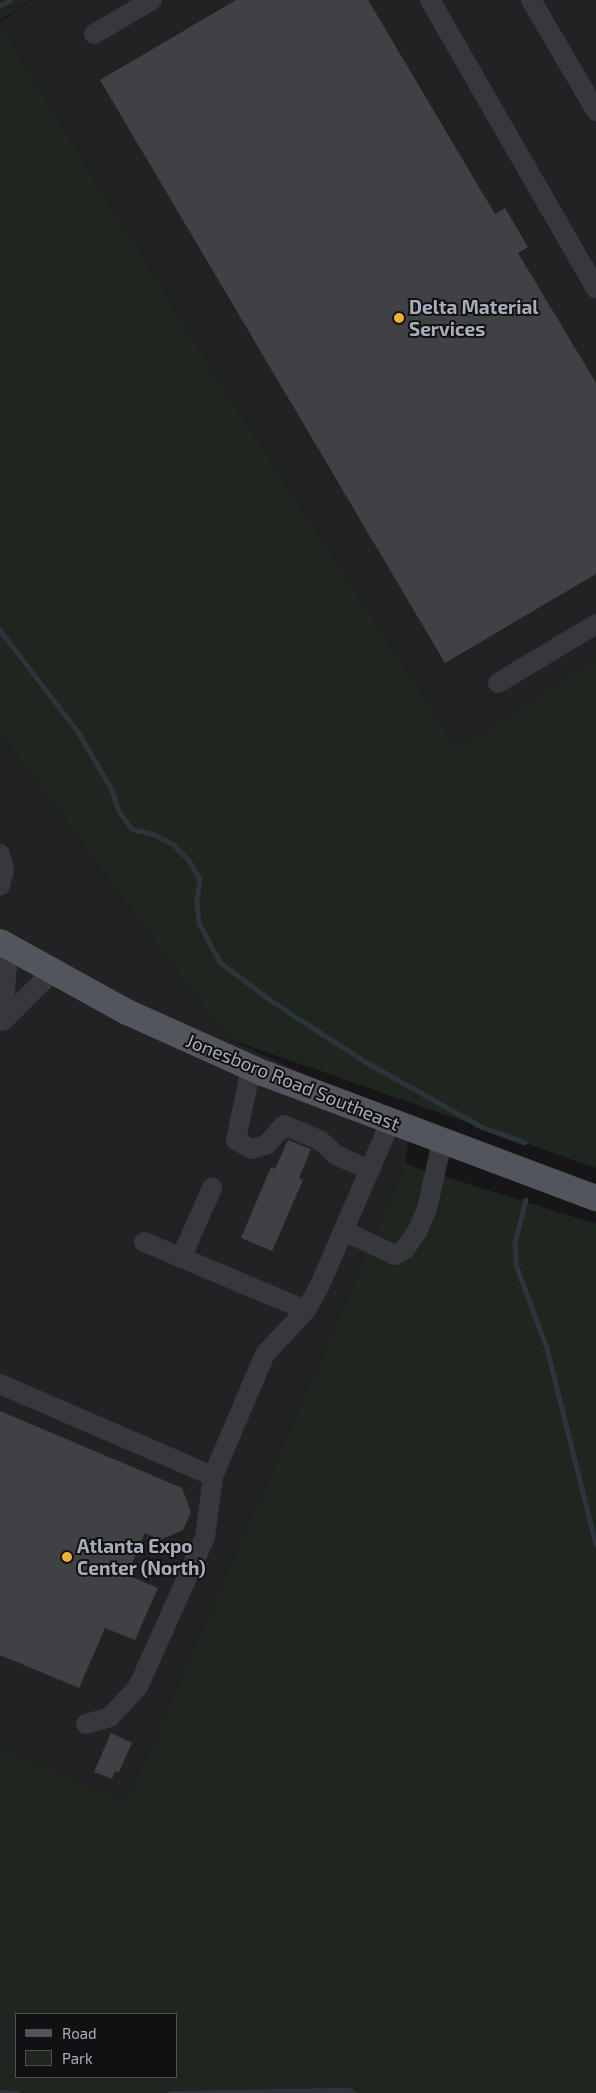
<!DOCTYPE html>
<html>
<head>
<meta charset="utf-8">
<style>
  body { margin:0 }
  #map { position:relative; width:596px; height:2093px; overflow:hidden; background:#161618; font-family:"Exo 2",sans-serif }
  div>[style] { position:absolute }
  .built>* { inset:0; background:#222225 }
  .green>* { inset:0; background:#1e261f }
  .stream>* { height:4.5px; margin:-2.25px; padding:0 2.25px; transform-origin:2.25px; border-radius:2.25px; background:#2c353c }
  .building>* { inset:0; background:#404145 }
  .minor>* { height:20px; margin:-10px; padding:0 10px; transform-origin:10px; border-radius:10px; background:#37383d }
  .major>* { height:26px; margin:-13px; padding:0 13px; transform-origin:13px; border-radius:13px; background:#53555c }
  .dots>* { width:14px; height:14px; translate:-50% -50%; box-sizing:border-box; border:2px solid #111113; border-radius:50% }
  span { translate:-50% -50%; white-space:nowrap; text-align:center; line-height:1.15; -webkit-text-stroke:4px #111113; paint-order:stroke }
  .poi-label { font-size:19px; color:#a8adb8; font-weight:700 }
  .left { translate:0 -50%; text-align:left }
  .street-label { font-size:19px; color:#a8adb8 }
  .legend { position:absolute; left:15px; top:2013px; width:162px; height:65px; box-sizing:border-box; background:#111113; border:1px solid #4d4f55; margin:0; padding:6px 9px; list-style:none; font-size:15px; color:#a8adb8 }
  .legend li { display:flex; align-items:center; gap:10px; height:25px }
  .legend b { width:25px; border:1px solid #4d4f55 }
</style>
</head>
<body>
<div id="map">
  <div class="built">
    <i style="clip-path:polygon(30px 0,596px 0,596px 1043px,457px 750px,217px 377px,0 23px)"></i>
    <i style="clip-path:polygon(0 734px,226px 1038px,411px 1122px,405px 1164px,127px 1800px,0 1746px)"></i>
  </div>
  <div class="green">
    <i style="clip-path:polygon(0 0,30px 0,0 20px)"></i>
    <i style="clip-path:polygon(0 23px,217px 377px,457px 749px,596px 659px,596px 1168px,226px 1038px,0 734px)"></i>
    <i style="clip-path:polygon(evenodd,405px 1164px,596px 1224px,596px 2093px,0 2093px,0 1746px,127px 1800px,405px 1164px,16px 2014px,176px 2014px,176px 2077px,16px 2077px,16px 2014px)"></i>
  </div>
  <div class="stream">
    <i style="left:0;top:6px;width:12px;rotate:-31deg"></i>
    <i style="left:0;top:630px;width:130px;rotate:52.5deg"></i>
    <i style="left:79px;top:733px;width:66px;rotate:59.9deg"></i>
    <i style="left:112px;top:790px;width:22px;rotate:72deg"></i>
    <i style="left:119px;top:811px;width:22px;rotate:54deg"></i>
    <i style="left:132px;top:829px;width:23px;rotate:13deg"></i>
    <i style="left:154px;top:834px;width:21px;rotate:28deg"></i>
    <i style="left:173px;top:844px;width:23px;rotate:45deg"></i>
    <i style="left:189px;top:860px;width:22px;rotate:60deg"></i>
    <i style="left:200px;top:879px;width:22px;rotate:98deg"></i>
    <i style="left:197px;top:901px;width:22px;rotate:85deg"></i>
    <i style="left:199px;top:923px;width:44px;rotate:61.7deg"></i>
    <i style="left:220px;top:962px;width:66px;rotate:37deg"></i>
    <i style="left:273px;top:1002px;width:111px;rotate:32.8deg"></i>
    <i style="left:366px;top:1062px;width:133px;rotate:29.3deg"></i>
    <i style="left:482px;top:1127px;width:45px;rotate:19.7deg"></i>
    <i style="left:526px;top:1200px;width:44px;rotate:104.3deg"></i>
    <i style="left:515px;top:1243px;width:22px;rotate:87deg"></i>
    <i style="left:516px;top:1265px;width:89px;rotate:69.5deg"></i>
    <i style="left:547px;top:1348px;width:202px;rotate:76deg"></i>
    <i style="left:0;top:2092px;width:17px;rotate:3deg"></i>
    <i style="left:170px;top:2093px;width:180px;rotate:-1deg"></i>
    <i style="left:350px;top:2090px;width:5px;rotate:37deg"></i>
  </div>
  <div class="building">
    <i style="clip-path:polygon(236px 0,368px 0,495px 214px,505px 208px,528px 247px,518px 253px,596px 383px,596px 574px,445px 663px,100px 80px)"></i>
    <i style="clip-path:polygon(288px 1140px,311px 1149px,299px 1178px,303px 1180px,272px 1251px,241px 1238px,271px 1167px,275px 1169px)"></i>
    <i style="clip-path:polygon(0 1411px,182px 1488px,191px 1512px,183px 1530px,160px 1540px,145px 1533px,127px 1575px,158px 1588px,135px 1640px,105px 1628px,79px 1688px,0 1655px)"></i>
    <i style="clip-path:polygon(111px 1733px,132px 1743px,119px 1772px,115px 1771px,112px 1779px,94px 1772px)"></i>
  </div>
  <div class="minor">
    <i style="left:430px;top:0;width:333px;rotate:60.1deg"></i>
    <i style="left:531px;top:0;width:129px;rotate:59.6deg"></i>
    <i style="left:94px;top:34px;width:67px;rotate:-30.4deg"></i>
    <i style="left:498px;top:683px;width:114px;rotate:-31deg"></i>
    <i style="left:0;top:854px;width:16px;rotate:76deg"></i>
    <i style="left:4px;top:870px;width:16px;rotate:104deg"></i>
    <i style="left:8px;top:947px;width:74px;rotate:93.9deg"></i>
    <i style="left:3px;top:1021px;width:71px;rotate:-45deg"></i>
    <i style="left:251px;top:1068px;width:74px;rotate:101.8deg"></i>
    <i style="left:236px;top:1140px;width:17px;rotate:31deg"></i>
    <i style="left:251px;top:1149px;width:16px;rotate:-15deg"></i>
    <i style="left:266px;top:1145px;width:27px;rotate:-48deg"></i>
    <i style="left:284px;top:1125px;width:39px;rotate:23deg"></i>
    <i style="left:320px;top:1140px;width:22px;rotate:43deg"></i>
    <i style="left:336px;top:1155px;width:37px;rotate:24deg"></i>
    <i style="left:344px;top:1231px;width:56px;rotate:25.2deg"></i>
    <i style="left:395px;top:1255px;width:12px;rotate:-31deg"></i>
    <i style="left:405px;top:1249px;width:21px;rotate:-55deg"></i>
    <i style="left:417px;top:1232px;width:25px;rotate:-67deg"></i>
    <i style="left:427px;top:1209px;width:69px;rotate:-77.4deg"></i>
    <i style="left:144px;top:1242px;width:176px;rotate:22.8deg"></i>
    <i style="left:181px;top:1258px;width:77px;rotate:-66.1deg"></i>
    <i style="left:0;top:1384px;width:232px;rotate:23.4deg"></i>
    <i style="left:213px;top:1476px;width:133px;rotate:-66.9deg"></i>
    <i style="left:265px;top:1354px;width:60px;rotate:-47deg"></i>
    <i style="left:306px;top:1310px;width:26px;rotate:-61deg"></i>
    <i style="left:319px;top:1287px;width:179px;rotate:-66.6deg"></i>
    <i style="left:86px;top:1724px;width:25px;rotate:-16deg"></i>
    <i style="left:110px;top:1717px;width:41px;rotate:-47deg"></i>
    <i style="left:138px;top:1687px;width:164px;rotate:-65.9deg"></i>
    <i style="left:205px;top:1537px;width:62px;rotate:-82.5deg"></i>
  </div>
  <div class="major">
    <i style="left:0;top:942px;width:145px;rotate:28.9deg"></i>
    <i style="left:127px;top:1012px;width:149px;rotate:24.2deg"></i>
    <i style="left:263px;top:1073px;width:356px;rotate:20.6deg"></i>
  </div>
  <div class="dots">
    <i style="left:399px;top:318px;background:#f2b134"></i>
    <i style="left:67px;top:1557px;background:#f2b134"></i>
  </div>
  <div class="poi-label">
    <span class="left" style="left:409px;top:318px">Delta Material<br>Services</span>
    <span class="left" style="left:77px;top:1557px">Atlanta Expo<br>Center (North)</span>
  </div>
  <div class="street-label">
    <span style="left:293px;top:1082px;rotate:22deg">Jonesboro Road Southeast</span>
  </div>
  <ul class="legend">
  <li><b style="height:6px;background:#53555c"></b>Road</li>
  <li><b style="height:14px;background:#1e261f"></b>Park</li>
  </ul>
</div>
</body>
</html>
